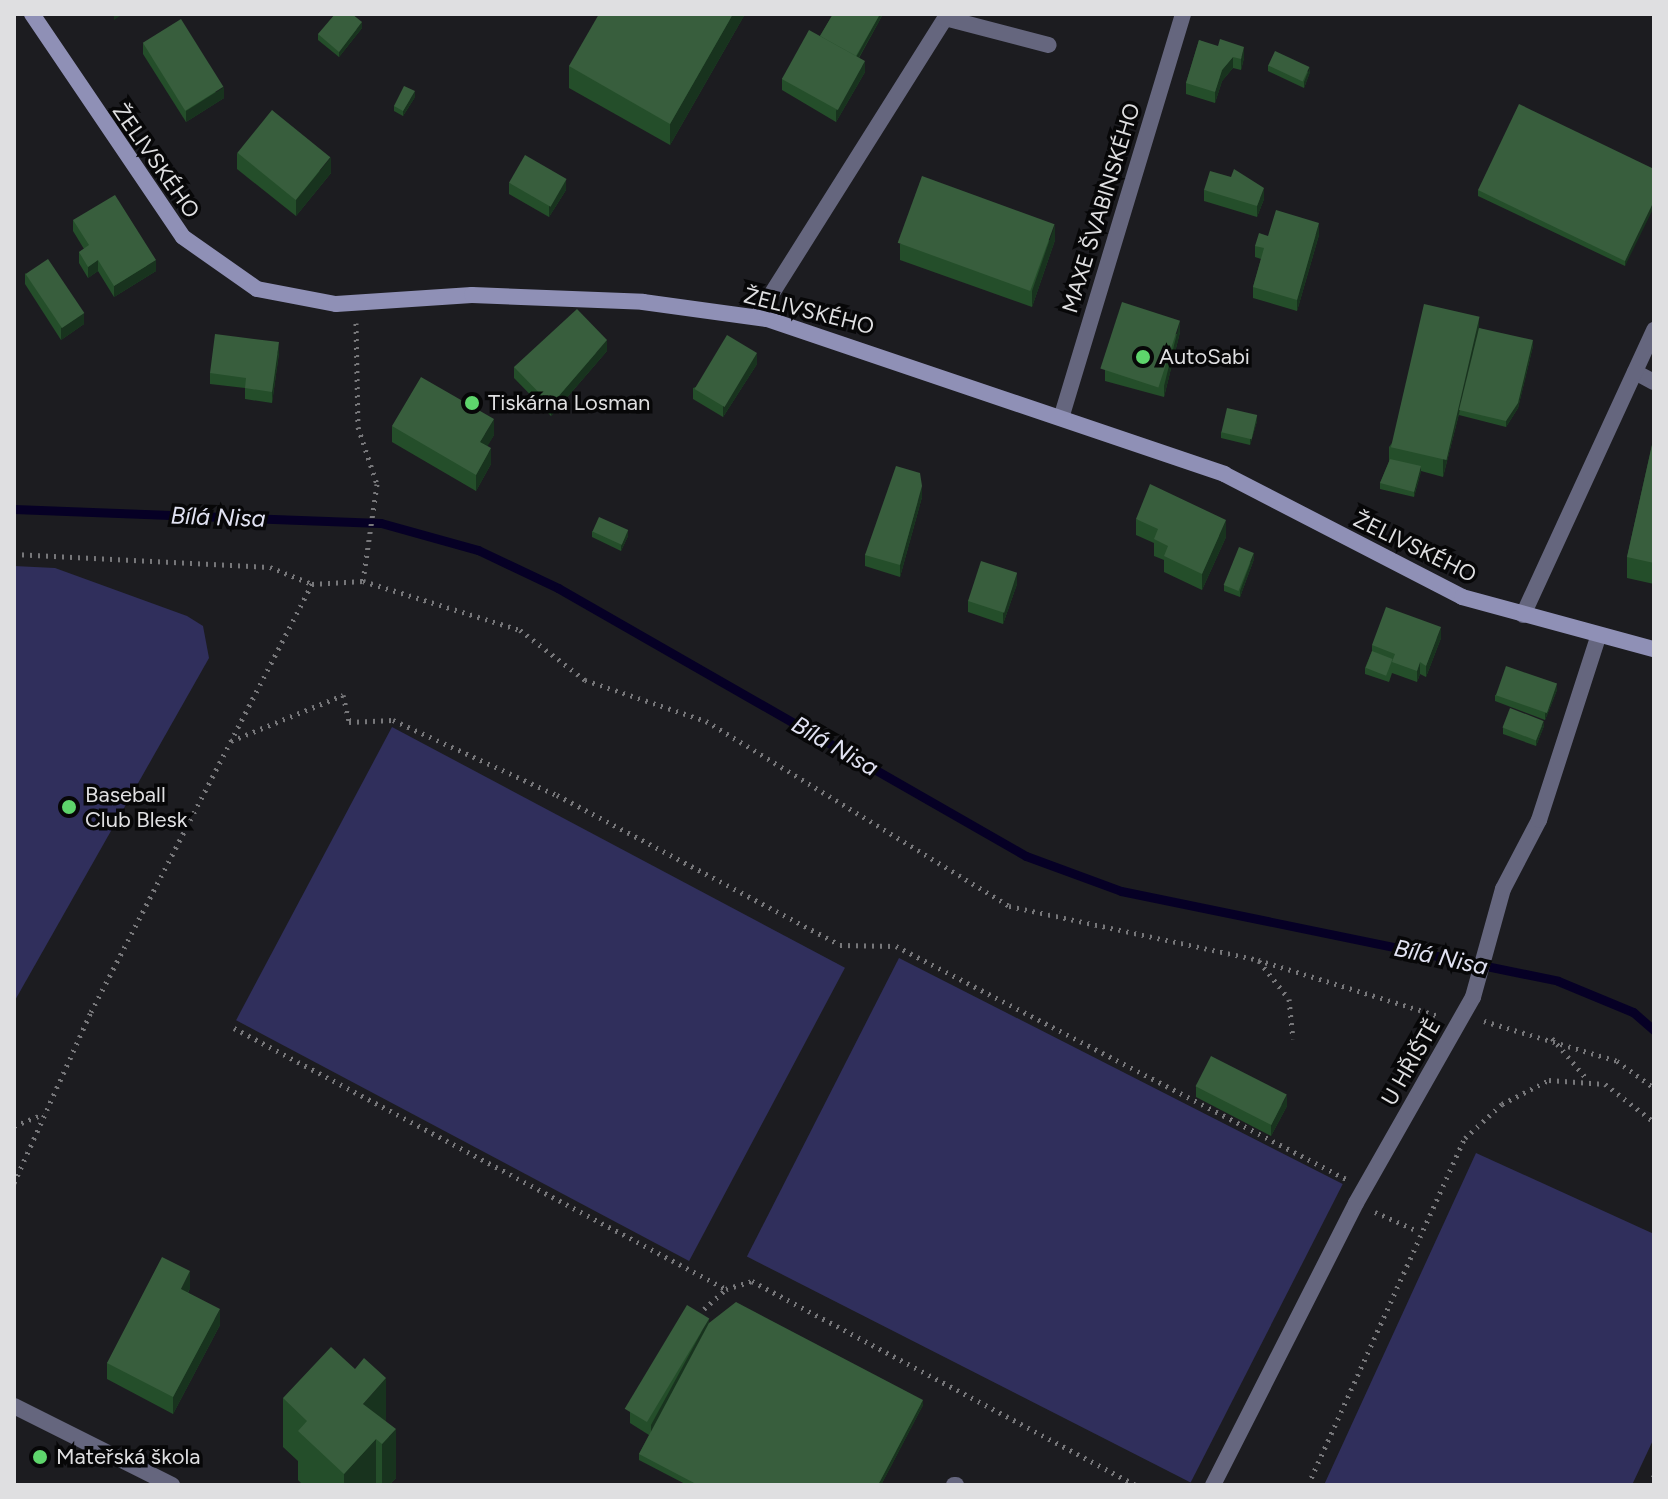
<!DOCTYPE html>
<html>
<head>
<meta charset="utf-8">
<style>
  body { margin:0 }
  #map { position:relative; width:1668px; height:1499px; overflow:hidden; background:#1c1c20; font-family:Figtree,sans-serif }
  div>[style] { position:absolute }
  .green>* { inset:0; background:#302f5c; transform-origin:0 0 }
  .stream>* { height:9px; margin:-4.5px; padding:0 4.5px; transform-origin:4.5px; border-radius:4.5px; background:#060025 }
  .path>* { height:5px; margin-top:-2.5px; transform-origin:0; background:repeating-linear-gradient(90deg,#77777a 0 2px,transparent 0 8px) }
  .lane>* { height:16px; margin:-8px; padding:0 8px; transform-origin:8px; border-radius:8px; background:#65667e }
  .street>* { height:16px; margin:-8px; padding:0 8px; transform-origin:8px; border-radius:8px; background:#65667e }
  .secondary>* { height:16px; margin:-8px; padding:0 8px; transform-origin:8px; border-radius:8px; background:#8f90b6 }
  .wall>* { inset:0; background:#244e2a }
  .shaded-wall>* { inset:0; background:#18331e; transform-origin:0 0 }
  .building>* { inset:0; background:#385e3d; transform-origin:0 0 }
  .dots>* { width:22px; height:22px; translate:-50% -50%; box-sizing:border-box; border:4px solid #070708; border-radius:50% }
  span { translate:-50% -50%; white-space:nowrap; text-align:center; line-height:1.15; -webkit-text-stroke:7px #070708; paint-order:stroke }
  .street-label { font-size:22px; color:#dfdfe1 }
  .poi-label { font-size:22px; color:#dfdfe1 }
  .left { translate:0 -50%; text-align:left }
  .water-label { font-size:24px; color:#e1e2f2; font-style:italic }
  .frame { position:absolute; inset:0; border:16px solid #dfdfe1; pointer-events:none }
</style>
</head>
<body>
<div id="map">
  <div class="green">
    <i style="clip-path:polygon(14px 566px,55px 568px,187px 616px,203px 626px,209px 658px,14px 1002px)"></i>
    <i style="left:392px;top:727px;width:513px;height:332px;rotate:28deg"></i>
    <i style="left:899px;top:958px;width:498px;height:335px;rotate:27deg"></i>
    <i style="clip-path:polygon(1476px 1153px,1654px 1234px,1654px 1438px,1632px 1485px,1324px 1485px)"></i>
  </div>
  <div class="stream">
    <i style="left:14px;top:509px;width:367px;rotate:2.2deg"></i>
    <i style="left:381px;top:523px;width:101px;rotate:15.6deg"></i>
    <i style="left:478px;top:550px;width:89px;rotate:25.4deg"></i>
    <i style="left:558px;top:588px;width:539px;rotate:29.8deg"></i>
    <i style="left:1026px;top:856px;width:101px;rotate:20.2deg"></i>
    <i style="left:1121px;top:891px;width:446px;rotate:11.6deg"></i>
    <i style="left:1558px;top:981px;width:81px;rotate:22.5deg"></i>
    <i style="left:1633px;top:1012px;width:28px;rotate:41deg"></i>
  </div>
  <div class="path">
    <i style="left:356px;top:323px;width:104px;rotate:88.9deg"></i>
    <i style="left:358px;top:427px;width:60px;rotate:71.6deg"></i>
    <i style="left:377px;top:484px;width:98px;rotate:98.2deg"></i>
    <i style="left:14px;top:554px;width:256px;rotate:2.9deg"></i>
    <i style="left:270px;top:567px;width:45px;rotate:22deg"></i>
    <i style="left:312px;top:584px;width:51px;rotate:-3.4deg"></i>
    <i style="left:363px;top:581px;width:164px;rotate:17.3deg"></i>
    <i style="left:520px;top:630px;width:82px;rotate:37.6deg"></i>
    <i style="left:585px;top:680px;width:128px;rotate:18.7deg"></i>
    <i style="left:706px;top:721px;width:355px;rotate:31.4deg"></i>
    <i style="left:1009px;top:906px;width:255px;rotate:12.2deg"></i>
    <i style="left:1258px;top:960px;width:189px;rotate:17.2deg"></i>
    <i style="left:231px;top:741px;width:121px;rotate:-22.3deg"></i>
    <i style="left:343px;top:695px;width:28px;rotate:77deg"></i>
    <i style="left:349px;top:722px;width:44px;rotate:-2.6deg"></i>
    <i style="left:393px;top:720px;width:180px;rotate:24.6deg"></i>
    <i style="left:557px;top:795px;width:320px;rotate:27.9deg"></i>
    <i style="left:840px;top:945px;width:56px;rotate:1deg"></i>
    <i style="left:896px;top:946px;width:507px;rotate:27.37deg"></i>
    <i style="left:1259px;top:961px;width:48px;rotate:51.7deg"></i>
    <i style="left:1289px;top:999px;width:40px;rotate:84.3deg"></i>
    <i style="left:1484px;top:1021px;width:139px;rotate:16.7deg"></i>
    <i style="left:1617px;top:1061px;width:46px;rotate:36.1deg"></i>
    <i style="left:234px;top:1028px;width:557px;rotate:27.95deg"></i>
    <i style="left:1552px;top:1038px;width:54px;rotate:49.5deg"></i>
    <i style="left:14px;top:1126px;width:32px;rotate:-22deg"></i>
    <i style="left:14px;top:1183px;width:188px;rotate:-65.8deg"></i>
    <i style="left:91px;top:1012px;width:482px;rotate:-62.7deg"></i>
    <i style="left:1375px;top:1212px;width:47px;rotate:23.8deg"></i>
    <i style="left:704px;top:1309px;width:30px;rotate:-42deg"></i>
    <i style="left:726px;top:1289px;width:27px;rotate:-17deg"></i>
    <i style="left:752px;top:1281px;width:434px;rotate:28deg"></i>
    <i style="left:1308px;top:1485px;width:381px;rotate:-65.7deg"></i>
    <i style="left:1465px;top:1138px;width:50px;rotate:-42.6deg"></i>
    <i style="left:1502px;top:1104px;width:53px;rotate:-27.1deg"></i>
    <i style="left:1549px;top:1080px;width:56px;rotate:4.1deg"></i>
    <i style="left:1605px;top:1084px;width:62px;rotate:37.8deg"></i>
    <i style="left:1650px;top:1485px;width:10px;rotate:-66deg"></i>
  </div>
  <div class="lane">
    <i style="left:757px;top:317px;width:353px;rotate:-57.8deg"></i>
    <i style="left:945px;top:18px;width:107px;rotate:14.6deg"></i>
    <i style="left:1635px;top:372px;width:21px;rotate:28deg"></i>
    <i style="left:1523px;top:615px;width:314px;rotate:-65.3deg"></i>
    <i style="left:954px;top:1485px;width:2px"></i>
  </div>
  <div class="street">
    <i style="left:1062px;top:415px;width:419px;rotate:-73.2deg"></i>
    <i style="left:14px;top:1406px;width:177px;rotate:26.6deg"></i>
    <i style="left:1213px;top:1485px;width:316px;rotate:-63.1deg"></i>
    <i style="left:1356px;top:1203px;width:237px;rotate:-60.4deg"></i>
    <i style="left:1473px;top:997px;width:112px;rotate:-74.5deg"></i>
    <i style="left:1503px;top:889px;width:78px;rotate:-62.4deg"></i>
    <i style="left:1539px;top:820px;width:189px;rotate:-72.1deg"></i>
  </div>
  <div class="secondary">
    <i style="left:32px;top:14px;width:269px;rotate:55.9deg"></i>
    <i style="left:183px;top:237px;width:90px;rotate:35.1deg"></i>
    <i style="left:257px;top:289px;width:80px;rotate:10.8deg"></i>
    <i style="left:336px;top:304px;width:136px;rotate:-3.8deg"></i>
    <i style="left:472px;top:295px;width:171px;rotate:2.3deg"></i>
    <i style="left:643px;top:302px;width:125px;rotate:7.8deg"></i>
    <i style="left:767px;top:319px;width:483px;rotate:18.7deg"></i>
    <i style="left:1224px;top:474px;width:268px;rotate:27.3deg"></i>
    <i style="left:1462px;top:597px;width:199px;rotate:15.2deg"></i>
  </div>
  <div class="wall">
    <i style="clip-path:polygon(745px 14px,670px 145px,569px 88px,569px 66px)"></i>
    <i style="clip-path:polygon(833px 14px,883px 14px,859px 58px,865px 72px,836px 122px,782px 90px,782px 79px,820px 36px)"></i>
    <i style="clip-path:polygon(362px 28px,339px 57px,318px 40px,318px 34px)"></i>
    <i style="clip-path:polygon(1199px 40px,1244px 58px,1241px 70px,1233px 68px,1222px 81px,1215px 103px,1186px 94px,1186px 83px)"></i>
    <i style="clip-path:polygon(143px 43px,224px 98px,186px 122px,143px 54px)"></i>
    <i style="clip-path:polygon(1268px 65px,1310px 72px,1304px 88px,1268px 71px)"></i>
    <i style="clip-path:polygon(415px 97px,403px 116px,394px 111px,394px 106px)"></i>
    <i style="clip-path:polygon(237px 153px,331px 173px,296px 216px,237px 169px)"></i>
    <i style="clip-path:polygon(1654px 169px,1625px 266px,1478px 196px,1478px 190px)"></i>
    <i style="clip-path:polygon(509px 183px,566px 190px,549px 217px,509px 194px)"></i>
    <i style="clip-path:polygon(1204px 190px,1264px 199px,1257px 217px,1204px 201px)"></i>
    <i style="clip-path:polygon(73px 220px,156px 271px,114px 297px,98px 271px,88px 278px,79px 263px,79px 252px,84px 249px,73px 231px)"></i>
    <i style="clip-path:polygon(1319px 235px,1297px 311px,1253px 298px,1253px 287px,1261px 259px,1255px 257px,1255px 246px,1268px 236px)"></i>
    <i style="clip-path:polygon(1055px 240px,1032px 307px,900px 260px,900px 244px)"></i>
    <i style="clip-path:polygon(25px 273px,84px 324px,61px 340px,25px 284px)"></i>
    <i style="clip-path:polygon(1479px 328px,1533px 346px,1518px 408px,1506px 427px,1459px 415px,1459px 414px,1443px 477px,1421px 471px,1414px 497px,1380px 489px,1380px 483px,1389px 462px,1389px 447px)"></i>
    <i style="clip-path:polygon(1180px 332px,1164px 397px,1105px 381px,1105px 370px)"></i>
    <i style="clip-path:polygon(607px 351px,551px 416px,514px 378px,514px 367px)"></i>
    <i style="clip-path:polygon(279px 353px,272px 403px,245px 399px,245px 388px,210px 384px,210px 373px)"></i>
    <i style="clip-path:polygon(757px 364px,723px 417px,693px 399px,693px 388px)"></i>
    <i style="clip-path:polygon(1257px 421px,1250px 445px,1221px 438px,1221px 432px)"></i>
    <i style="clip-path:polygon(392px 426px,494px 435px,487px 446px,491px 464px,476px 491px,392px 442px)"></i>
    <i style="clip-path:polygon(1654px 436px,1654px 584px,1627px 578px,1627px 557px)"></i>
    <i style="clip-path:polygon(922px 497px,900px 577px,865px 566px,865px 555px)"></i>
    <i style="clip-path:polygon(1136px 519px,1226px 537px,1202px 590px,1164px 572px,1164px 560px,1154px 556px,1154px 543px,1136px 535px)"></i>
    <i style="clip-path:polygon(592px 531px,628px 536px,621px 551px,592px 537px)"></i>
    <i style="clip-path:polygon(1254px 559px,1240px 597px,1224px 591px,1224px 585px)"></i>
    <i style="clip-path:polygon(1017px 584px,1003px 624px,968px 612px,968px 601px)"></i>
    <i style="clip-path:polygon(1441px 638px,1426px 677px,1420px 674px,1417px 682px,1392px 673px,1389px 682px,1365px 674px,1365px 668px,1372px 651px,1372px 645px)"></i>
    <i style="clip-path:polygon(1557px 690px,1545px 720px,1495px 701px,1495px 695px)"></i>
    <i style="clip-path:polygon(1544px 726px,1536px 746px,1503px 734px,1503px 728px)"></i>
    <i style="clip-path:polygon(1196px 1086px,1287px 1106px,1271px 1136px,1196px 1097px)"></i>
    <i style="clip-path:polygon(190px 1288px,188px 1293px,220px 1325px,173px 1414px,107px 1379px,107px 1363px)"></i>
    <i style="clip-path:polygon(709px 1323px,923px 1405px,881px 1485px,687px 1485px,639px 1460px,639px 1454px,649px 1435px,630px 1423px,630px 1412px)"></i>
    <i style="clip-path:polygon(283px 1398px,386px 1421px,396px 1478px,389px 1485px,303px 1485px,298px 1480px,298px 1461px,283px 1447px)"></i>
  </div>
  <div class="shaded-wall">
    <i style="clip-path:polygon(114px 14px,123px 14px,114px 20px)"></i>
    <i style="clip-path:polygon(733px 14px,745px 14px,670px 145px,670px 124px)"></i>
    <i style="clip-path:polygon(880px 14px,883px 14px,854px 66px,854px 61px)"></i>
    <i style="clip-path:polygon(362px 22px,362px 28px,339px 57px,339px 52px)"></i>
    <i style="left:16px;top:26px;width:16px;height:2px;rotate:90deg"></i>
    <i style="clip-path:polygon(1244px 47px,1244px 58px,1241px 70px,1241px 59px)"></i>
    <i style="clip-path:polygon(1233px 57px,1233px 68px,1222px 81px,1215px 103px,1215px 92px,1222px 70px)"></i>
    <i style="clip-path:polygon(865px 61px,865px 72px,836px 122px,836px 111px)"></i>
    <i style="clip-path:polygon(1310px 67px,1310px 72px,1304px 88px,1304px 82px)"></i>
    <i style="clip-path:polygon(224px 87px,224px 98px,186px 122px,186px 111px)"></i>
    <i style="clip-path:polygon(415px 91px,415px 97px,403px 116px,403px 111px)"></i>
    <i style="clip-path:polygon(331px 157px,331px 173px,296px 216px,296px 200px)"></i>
    <i style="clip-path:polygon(566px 179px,566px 190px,549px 217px,549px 206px)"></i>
    <i style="clip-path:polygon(1264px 188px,1264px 199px,1257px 217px,1257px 206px)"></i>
    <i style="clip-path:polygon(1654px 201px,1654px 207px,1625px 266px,1625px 261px)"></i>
    <i style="clip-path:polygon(1319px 223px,1319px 235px,1297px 311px,1297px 300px)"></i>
    <i style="clip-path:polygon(1055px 224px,1055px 240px,1032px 307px,1032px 291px)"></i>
    <i style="clip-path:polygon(98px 260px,98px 271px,88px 278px,88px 267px)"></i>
    <i style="clip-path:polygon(156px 260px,156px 271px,114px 297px,114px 286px)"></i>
    <i style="clip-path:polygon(84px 313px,84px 324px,61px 340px,61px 328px)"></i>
    <i style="clip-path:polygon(1479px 317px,1479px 334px,1443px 477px,1443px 460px)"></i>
    <i style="clip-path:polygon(1180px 321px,1180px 332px,1164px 397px,1164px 386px)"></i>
    <i style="clip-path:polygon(607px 340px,607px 351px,551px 416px,551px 405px)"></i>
    <i style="clip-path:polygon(1533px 340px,1533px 346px,1518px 408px,1506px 427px,1506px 421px)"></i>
    <i style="clip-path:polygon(279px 342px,279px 353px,272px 403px,272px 392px)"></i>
    <i style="clip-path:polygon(757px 353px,757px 364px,723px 417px,723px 406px)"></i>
    <i style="clip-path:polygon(1257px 415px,1257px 421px,1250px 445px,1250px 439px)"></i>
    <i style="clip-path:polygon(494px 419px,494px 435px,480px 459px,480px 442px)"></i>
    <i style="clip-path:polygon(491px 448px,491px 464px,476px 491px,476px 475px)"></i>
    <i style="clip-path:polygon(1421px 466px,1421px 472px,1414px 497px,1414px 492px)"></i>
    <i style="clip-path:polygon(922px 486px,922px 497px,900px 577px,900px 565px)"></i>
    <i style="clip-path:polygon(1226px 520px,1226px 537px,1202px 590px,1202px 574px)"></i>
    <i style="clip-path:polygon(628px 530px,628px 536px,621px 551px,621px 546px)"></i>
    <i style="clip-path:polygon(1254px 553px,1254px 559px,1240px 597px,1240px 591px)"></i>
    <i style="clip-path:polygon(1017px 573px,1017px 584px,1003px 624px,1003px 613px)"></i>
    <i style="clip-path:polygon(1441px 627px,1441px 638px,1426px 677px,1426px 666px)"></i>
    <i style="clip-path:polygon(1420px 662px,1420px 674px,1417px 682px,1417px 671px)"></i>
    <i style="clip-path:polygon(1557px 684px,1557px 690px,1545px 720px,1545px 714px)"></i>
    <i style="clip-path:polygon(1544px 721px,1544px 726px,1536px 746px,1536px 740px)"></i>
    <i style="clip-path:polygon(1287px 1095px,1287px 1106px,1271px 1136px,1271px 1125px)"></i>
    <i style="clip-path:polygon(190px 1271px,190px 1288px,181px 1305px,181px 1289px)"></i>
    <i style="clip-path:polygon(220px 1309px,220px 1325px,173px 1414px,173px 1397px)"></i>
    <i style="clip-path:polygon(709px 1318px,709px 1329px,651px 1436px,651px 1425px)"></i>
    <i style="clip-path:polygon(386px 1378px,386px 1427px,363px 1404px)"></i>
    <i style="clip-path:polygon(923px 1400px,923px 1405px,881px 1485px,878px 1485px)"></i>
    <i style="clip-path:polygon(396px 1429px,396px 1478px,389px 1485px,382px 1485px,382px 1444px)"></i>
    <i style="clip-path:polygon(376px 1439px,376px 1485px,344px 1485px,344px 1474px)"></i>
  </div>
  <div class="building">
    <i style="clip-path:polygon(335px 14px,352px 14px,362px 22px,339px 52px,318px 34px)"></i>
    <i style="clip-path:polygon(599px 14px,733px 14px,670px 124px,569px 66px)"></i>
    <i style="clip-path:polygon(833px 14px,880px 14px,856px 56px,820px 36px)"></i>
    <i style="left:181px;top:19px;width:80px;height:45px;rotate:58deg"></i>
    <i style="left:809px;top:30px;width:64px;height:56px;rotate:29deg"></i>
    <i style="clip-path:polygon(1220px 39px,1244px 47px,1241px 59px,1233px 57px,1222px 70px,1215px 92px,1186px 83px,1199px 40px,1218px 46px)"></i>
    <i style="left:1275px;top:51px;width:38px;height:16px;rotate:25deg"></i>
    <i style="clip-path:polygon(404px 86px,415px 91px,403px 111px,394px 106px)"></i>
    <i style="clip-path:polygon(1519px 104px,1654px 169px,1654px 201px,1625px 261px,1478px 190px)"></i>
    <i style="left:272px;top:110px;width:75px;height:55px;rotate:39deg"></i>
    <i style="left:525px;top:155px;width:48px;height:32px;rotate:30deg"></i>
    <i style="clip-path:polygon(1234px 169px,1264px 188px,1257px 206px,1204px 190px,1210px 171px,1231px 177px)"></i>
    <i style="left:922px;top:176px;width:141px;height:71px;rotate:20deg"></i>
    <i style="clip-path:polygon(115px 195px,156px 260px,114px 286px,98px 260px,88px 267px,79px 252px,89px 245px,73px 220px)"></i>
    <i style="clip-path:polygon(1276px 210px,1319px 223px,1297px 300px,1253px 287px,1264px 248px,1255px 246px,1259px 233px,1268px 236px)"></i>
    <i style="left:48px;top:259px;width:65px;height:27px;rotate:56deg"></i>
    <i style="left:1122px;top:302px;width:61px;height:70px;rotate:18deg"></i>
    <i style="left:1424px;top:304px;width:57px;height:147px;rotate:13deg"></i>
    <i style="clip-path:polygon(577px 309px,607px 340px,551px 405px,514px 367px)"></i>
    <i style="clip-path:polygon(1479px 328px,1533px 340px,1518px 403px,1506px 421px,1459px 410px)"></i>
    <i style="clip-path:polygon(215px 334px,279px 342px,272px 392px,245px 388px,246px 378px,210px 373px)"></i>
    <i style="left:727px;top:335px;width:35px;height:63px;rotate:31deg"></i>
    <i style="clip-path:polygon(421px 377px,494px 419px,480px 442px,491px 448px,476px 475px,392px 426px)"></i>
    <i style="left:1227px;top:408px;width:31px;height:25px;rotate:13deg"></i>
    <i style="clip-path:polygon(1654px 436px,1654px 563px,1627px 557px)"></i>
    <i style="clip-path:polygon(1390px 459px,1421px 466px,1414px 492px,1380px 483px)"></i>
    <i style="clip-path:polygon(896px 466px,920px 473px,922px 486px,900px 565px,865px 555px)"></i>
    <i style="clip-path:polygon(1150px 484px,1226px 520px,1202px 574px,1164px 556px,1168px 546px,1154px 539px,1158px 529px,1136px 519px)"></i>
    <i style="left:599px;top:517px;width:32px;height:16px;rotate:24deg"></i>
    <i style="left:1239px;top:547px;width:16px;height:41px;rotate:22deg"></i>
    <i style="left:981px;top:561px;width:38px;height:42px;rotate:18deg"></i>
    <i style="clip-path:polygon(1386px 607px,1441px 627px,1426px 666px,1420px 662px,1417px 671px,1392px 662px,1395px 654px,1372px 645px)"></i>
    <i style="left:1372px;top:651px;width:22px;height:18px;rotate:21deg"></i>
    <i style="left:1506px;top:666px;width:54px;height:31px;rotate:19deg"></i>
    <i style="left:1510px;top:708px;width:36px;height:21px;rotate:21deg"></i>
    <i style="left:1211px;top:1056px;width:85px;height:34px;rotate:27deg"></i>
    <i style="clip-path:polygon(162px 1257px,190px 1271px,181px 1289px,220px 1309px,173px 1397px,107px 1363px)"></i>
    <i style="clip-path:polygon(736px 1302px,923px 1400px,878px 1485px,698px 1485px,639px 1454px,709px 1323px)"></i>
    <i style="left:687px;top:1305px;width:26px;height:121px;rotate:31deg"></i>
    <i style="clip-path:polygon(331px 1347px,355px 1369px,364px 1358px,386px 1378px,363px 1404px,396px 1429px,382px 1444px,376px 1439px,344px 1474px,298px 1431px,307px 1421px,283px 1398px)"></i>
  </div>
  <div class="dots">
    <i style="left:1143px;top:357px;background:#5ed56c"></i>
    <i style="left:472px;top:403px;background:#5ed56c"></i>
    <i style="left:69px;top:807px;background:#5ed56c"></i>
    <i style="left:40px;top:1457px;background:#5ed56c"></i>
  </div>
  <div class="street-label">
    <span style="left:156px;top:161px;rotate:55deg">ŽELIVSKÉHO</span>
    <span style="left:1101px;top:208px;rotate:-73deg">MAXE ŠVABINSKÉHO</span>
    <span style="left:809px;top:311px;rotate:14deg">ŽELIVSKÉHO</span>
    <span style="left:1415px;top:547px;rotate:26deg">ŽELIVSKÉHO</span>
    <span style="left:1411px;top:1062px;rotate:-60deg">U HŘIŠTĚ</span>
  </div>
  <div class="poi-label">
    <span class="left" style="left:1159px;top:357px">AutoSabi</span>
    <span class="left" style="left:488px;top:403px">Tiskárna Losman</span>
    <span class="left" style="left:85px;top:807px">Baseball<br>Club Blesk</span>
    <span class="left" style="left:56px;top:1457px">Mateřská škola</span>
  </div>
  <div class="water-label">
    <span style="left:218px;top:517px;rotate:2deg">Bílá Nisa</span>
    <span style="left:835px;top:746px;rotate:30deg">Bílá Nisa</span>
    <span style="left:1441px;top:957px;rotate:12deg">Bílá Nisa</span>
  </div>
  <div class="frame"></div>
</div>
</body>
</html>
